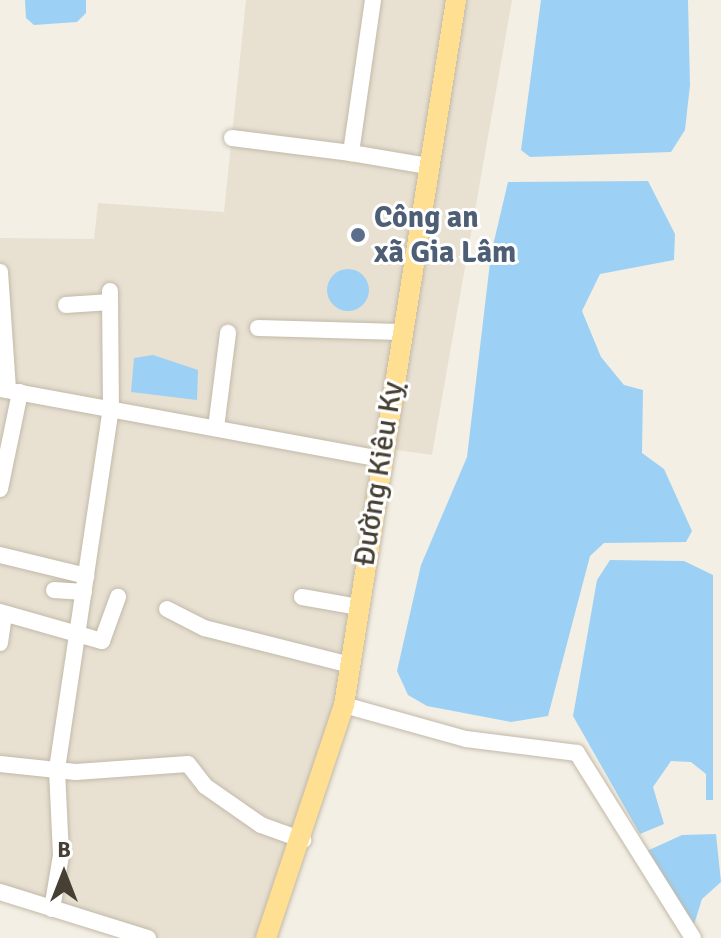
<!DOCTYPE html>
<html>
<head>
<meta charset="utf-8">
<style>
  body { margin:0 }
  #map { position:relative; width:721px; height:938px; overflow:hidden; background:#f3efe4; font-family:Signika,sans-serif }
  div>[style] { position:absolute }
  .residential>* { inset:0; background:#e8e1d2 }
  .water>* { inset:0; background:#9cd1f5 }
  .round { border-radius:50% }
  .roads { filter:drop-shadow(0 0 2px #c2b9a9) drop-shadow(0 0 2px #c2b9a9) }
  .minor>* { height:16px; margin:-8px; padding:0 8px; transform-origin:8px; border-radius:8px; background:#fff }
  .major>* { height:20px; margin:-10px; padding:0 10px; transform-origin:10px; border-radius:10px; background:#ffdf91 }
  .dots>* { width:22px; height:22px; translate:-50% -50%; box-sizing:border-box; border:4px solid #fff; border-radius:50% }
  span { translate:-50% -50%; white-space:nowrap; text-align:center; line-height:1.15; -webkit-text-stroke:6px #fff; paint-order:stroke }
  .service-label { font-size:30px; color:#4e5e75; font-weight:700 }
  .left { translate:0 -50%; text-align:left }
  .street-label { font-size:30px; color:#463f34 }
  .north { position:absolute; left:24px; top:834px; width:80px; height:80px; -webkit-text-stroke:6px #fff; paint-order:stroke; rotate:0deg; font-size:22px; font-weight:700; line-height:32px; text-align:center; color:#463f34 }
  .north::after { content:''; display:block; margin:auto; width:28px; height:36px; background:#463f34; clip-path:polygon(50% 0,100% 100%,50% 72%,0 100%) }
</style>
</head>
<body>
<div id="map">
  <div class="residential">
    <i style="clip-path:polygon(246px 0,512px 0,432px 455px,383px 448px,335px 721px,264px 938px,138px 938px,0 893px,0 238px,94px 239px,98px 203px,224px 212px)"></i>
  </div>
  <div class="water">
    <i style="clip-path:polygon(25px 0,86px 0,86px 13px,77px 22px,34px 25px,26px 18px)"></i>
    <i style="clip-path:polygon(541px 0,688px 0,690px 85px,685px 130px,671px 152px,530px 157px,521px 150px)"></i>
    <i style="clip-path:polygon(648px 181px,675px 234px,674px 260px,600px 274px,582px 311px,601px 357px,624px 385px,643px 390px,642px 453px,664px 469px,692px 531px,686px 542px,604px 543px,590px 556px,548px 716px,511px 722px,427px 706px,408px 695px,397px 671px,421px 565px,467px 457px,491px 254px,508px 182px)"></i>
    <i class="round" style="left:327px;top:269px;width:42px;height:42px"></i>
    <i style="clip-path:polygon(153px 355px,198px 370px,197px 400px,131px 392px,134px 358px)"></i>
    <i style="clip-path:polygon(610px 560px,684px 561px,713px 575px,713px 800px,706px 800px,706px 774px,691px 762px,671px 761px,653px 787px,664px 824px,640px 834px,573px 716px,597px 580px)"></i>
    <i style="clip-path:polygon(716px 834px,721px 882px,702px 899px,692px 931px,647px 851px,682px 835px)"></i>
  </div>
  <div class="roads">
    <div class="minor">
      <i style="left:373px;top:0;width:155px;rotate:98.2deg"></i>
      <i style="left:351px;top:153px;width:78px;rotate:9.6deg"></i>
      <i style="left:232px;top:138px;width:120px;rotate:7.2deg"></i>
      <i style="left:0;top:272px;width:118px;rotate:86.1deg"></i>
      <i style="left:66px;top:305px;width:44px;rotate:-3.9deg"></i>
      <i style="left:258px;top:328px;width:143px;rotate:1.6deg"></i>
      <i style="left:0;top:389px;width:388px;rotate:10.4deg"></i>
      <i style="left:216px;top:428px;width:96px;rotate:-82.8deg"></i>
      <i style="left:0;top:489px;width:99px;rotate:-78.3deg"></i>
      <i style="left:0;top:555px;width:89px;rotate:13.7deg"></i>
      <i style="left:54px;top:590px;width:30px;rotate:4deg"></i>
      <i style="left:302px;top:597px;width:58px;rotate:10deg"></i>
      <i style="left:167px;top:609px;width:42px;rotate:27.2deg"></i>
      <i style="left:204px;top:628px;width:151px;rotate:14.2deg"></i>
      <i style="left:0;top:612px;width:106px;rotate:15.9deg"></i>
      <i style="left:102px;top:641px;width:47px;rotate:-70deg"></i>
      <i style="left:0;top:643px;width:29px;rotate:-82deg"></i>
      <i style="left:344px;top:705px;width:127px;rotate:15.6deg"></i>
      <i style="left:466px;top:739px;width:112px;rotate:7.2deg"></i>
      <i style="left:577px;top:753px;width:218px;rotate:57.9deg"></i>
      <i style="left:0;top:764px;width:76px;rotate:6deg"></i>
      <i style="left:76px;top:772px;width:112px;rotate:-4.1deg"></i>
      <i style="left:188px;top:764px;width:28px;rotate:52deg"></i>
      <i style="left:205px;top:786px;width:68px;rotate:34.9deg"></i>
      <i style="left:261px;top:825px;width:45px;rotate:19.7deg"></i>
      <i style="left:0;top:892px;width:155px;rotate:17.3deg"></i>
      <i style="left:52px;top:909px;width:55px;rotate:-80.5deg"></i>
      <i style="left:61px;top:855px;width:86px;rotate:-92.7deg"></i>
      <i style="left:57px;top:769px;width:364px;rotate:-81.5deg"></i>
      <i style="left:111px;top:409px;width:118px;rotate:-90.5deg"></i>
    </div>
    <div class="major">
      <i style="left:266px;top:938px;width:246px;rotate:-71.5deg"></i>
      <i style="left:344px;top:705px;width:714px;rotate:-80.97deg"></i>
    </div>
  </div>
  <div class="dots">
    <i style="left:358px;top:235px;background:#5c6f8a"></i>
  </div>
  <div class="service-label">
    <span class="left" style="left:374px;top:235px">Công an<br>xã Gia Lâm</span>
  </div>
  <div class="street-label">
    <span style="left:379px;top:474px;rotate:-81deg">Đường Kiêu Kỵ</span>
  </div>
  <div class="north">B</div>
</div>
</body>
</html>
